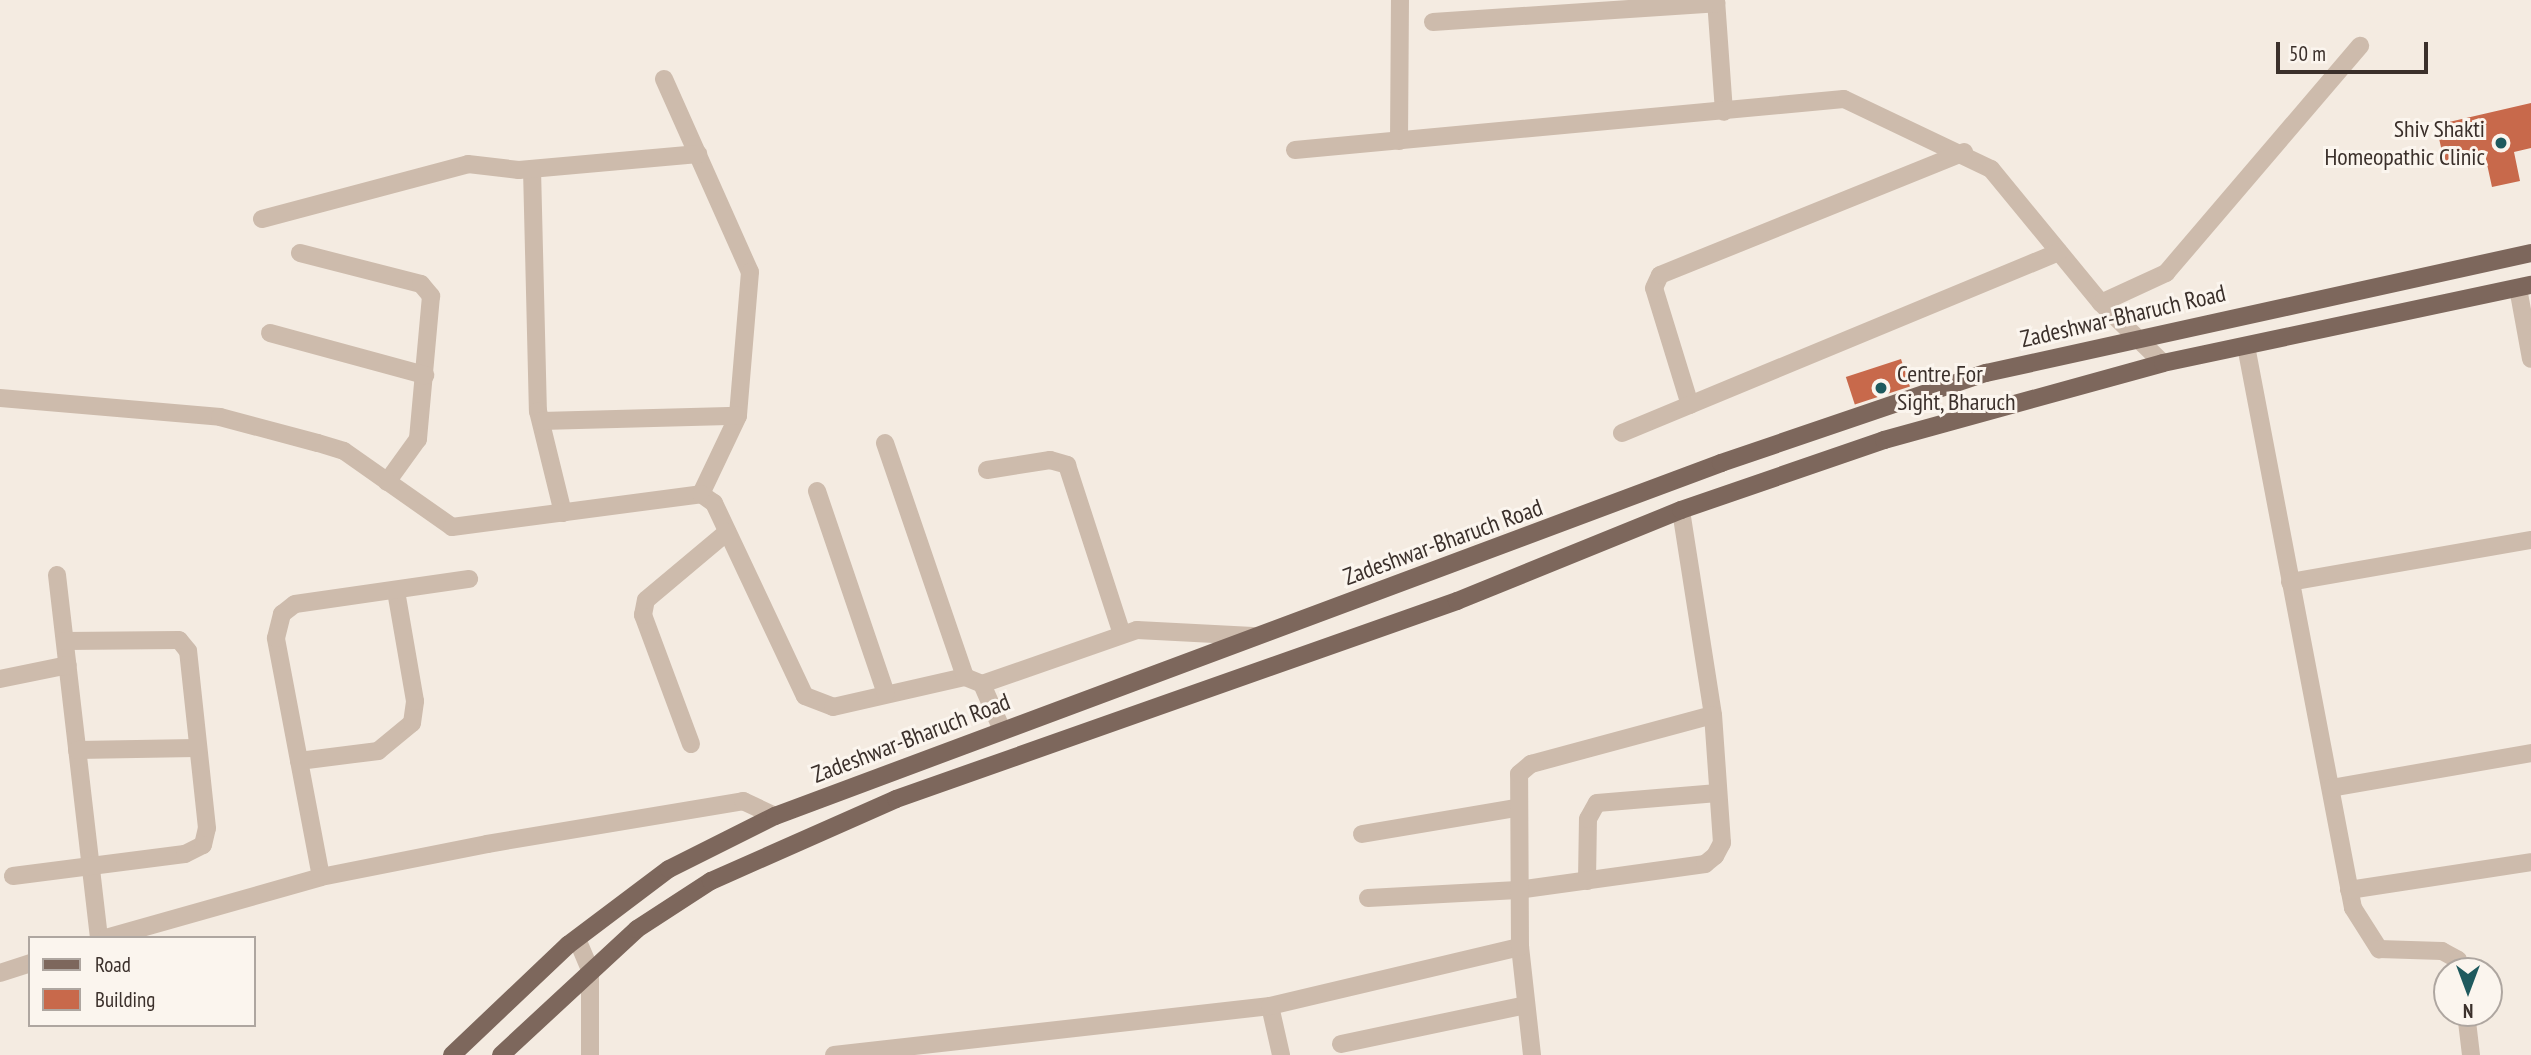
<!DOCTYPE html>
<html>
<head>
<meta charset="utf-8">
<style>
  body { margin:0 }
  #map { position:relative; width:2531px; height:1055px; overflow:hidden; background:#f4ebe1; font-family:"PT Sans Narrow",sans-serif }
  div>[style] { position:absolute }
  .building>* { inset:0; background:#c8694b; transform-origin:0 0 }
  .minor>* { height:18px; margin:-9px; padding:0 9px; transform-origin:9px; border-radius:9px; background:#cdbbac }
  .tertiary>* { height:18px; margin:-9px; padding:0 9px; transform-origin:9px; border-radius:9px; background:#cdbbac }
  .primary>* { height:18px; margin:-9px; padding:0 9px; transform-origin:9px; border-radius:9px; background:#7d675c }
  .dots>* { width:19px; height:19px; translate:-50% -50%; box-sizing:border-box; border:4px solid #fbf5ee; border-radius:50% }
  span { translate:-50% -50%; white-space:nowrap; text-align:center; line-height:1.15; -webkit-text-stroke:6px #fbf5ee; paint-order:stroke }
  .poi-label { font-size:24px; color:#3b302b }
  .right { translate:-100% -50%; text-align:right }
  .left { translate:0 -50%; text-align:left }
  .street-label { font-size:24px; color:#3b302b }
  .legend { position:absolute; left:28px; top:936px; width:228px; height:91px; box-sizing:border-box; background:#fbf5ee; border:2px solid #aea6a0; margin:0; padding:9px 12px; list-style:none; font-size:21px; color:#3b302b }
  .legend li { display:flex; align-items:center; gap:14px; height:35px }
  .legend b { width:35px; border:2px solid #aea6a0 }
  .north { position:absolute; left:2433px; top:957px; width:70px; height:70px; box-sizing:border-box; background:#fbf5ee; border:2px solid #aea6a0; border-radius:50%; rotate:180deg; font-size:19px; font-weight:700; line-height:28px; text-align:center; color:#3b302b }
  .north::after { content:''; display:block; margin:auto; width:24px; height:32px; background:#1f5a5e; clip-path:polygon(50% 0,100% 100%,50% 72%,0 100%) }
  .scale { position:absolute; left:2276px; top:42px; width:152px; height:32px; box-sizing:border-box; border:4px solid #3b302b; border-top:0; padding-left:9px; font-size:21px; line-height:24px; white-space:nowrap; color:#3b302b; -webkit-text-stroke:5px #fbf5ee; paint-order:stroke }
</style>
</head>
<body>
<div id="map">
  <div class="building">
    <i style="clip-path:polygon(2531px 103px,2531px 148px,2514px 152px,2520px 181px,2492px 187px,2485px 155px,2445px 165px,2436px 125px)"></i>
    <i style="left:1901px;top:359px;width:29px;height:58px;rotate:72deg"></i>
  </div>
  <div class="minor">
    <i style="left:1716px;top:0;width:112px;rotate:85.9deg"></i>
    <i style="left:1433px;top:22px;width:284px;rotate:-3.8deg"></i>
    <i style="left:664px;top:79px;width:211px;rotate:66deg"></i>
    <i style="left:750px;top:272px;width:144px;rotate:94.8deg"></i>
    <i style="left:738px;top:416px;width:86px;rotate:115.4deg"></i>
    <i style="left:1399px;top:141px;width:141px;rotate:-89.6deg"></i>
    <i style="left:1295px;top:150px;width:551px;rotate:-5.31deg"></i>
    <i style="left:1844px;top:99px;width:163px;rotate:25.5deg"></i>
    <i style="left:1991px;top:169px;width:173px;rotate:50.6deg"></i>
    <i style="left:2101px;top:303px;width:86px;rotate:44.1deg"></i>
    <i style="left:532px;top:169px;width:242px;rotate:88.6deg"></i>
    <i style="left:538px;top:411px;width:105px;rotate:76.2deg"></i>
    <i style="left:262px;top:219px;width:213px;rotate:-14.9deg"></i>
    <i style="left:468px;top:164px;width:51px;rotate:6.7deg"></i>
    <i style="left:519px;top:170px;width:180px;rotate:-5.1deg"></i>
    <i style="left:300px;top:253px;width:125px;rotate:14.4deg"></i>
    <i style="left:421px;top:284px;width:16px;rotate:50deg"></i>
    <i style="left:431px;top:296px;width:144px;rotate:95.2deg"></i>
    <i style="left:418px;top:439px;width:53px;rotate:125.8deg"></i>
    <i style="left:2518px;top:288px;width:72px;rotate:79.6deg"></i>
    <i style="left:2101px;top:303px;width:72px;rotate:-24.8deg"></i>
    <i style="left:2166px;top:273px;width:299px;rotate:-49.5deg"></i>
    <i style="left:270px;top:333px;width:161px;rotate:15.2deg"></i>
    <i style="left:2246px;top:346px;width:572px;rotate:79.22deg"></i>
    <i style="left:2353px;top:908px;width:49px;rotate:57.6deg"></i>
    <i style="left:2379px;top:949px;width:63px;rotate:1.8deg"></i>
    <i style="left:2442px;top:951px;width:18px;rotate:29deg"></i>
    <i style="left:2458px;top:960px;width:11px;rotate:75deg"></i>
    <i style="left:0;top:398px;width:221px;rotate:4.9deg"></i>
    <i style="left:220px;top:417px;width:101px;rotate:14.9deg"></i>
    <i style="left:318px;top:443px;width:27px;rotate:17deg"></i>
    <i style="left:344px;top:451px;width:132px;rotate:35.1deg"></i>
    <i style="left:452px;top:527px;width:251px;rotate:-7.5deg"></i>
    <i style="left:701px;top:494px;width:16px;rotate:35deg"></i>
    <i style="left:714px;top:503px;width:213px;rotate:64.8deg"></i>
    <i style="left:805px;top:696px;width:30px;rotate:21deg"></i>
    <i style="left:833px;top:707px;width:135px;rotate:-12.8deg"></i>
    <i style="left:965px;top:677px;width:18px;rotate:22deg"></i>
    <i style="left:982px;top:684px;width:50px;rotate:66.5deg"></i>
    <i style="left:1690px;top:405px;width:122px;rotate:-107.1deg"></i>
    <i style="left:1654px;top:288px;width:14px;rotate:-65deg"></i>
    <i style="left:1660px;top:275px;width:328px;rotate:-22deg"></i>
    <i style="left:541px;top:421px;width:197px;rotate:-1.5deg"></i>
    <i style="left:1622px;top:433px;width:473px;rotate:-22.5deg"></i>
    <i style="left:885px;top:443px;width:247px;rotate:71.1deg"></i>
    <i style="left:987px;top:470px;width:64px;rotate:-9deg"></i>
    <i style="left:1050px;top:460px;width:18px;rotate:16deg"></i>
    <i style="left:1067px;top:465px;width:178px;rotate:72deg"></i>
    <i style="left:817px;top:491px;width:214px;rotate:71.2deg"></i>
    <i style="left:57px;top:575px;width:365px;rotate:83.4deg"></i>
    <i style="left:2290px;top:582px;width:245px;rotate:-9.9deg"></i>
    <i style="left:0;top:679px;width:69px;rotate:-11.6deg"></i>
    <i style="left:982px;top:684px;width:164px;rotate:-19.2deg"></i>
    <i style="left:1137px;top:630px;width:116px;rotate:3deg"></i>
    <i style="left:691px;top:744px;width:138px;rotate:-110.4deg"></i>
    <i style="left:643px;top:615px;width:15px;rotate:-79deg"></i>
    <i style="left:646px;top:600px;width:106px;rotate:-40deg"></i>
    <i style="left:77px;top:750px;width:119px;rotate:-1deg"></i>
    <i style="left:299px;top:761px;width:80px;rotate:-7.2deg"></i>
    <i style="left:378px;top:751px;width:44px;rotate:-39.5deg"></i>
    <i style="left:412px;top:723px;width:22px;rotate:-82deg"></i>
    <i style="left:415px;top:701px;width:112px;rotate:-99.8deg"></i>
    <i style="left:2331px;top:788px;width:203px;rotate:-9.9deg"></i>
    <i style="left:1362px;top:834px;width:155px;rotate:-9.6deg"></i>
    <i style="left:13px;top:876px;width:173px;rotate:-7.3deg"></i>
    <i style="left:185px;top:854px;width:20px;rotate:-27deg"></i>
    <i style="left:203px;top:845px;width:17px;rotate:-77deg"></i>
    <i style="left:207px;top:828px;width:178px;rotate:-96.1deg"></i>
    <i style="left:188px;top:651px;width:14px;rotate:-129deg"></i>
    <i style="left:179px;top:640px;width:114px;rotate:179.5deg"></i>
    <i style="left:321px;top:877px;width:243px;rotate:-100.7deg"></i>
    <i style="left:276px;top:638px;width:25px;rotate:-76deg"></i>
    <i style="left:282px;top:614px;width:16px;rotate:-38deg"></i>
    <i style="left:295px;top:604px;width:176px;rotate:-8.2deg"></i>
    <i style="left:1587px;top:881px;width:62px;rotate:-89.1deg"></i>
    <i style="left:1588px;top:819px;width:18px;rotate:-61deg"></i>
    <i style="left:1597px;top:803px;width:121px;rotate:-4.7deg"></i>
    <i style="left:2349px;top:890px;width:184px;rotate:-8.7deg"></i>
    <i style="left:1368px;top:898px;width:150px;rotate:-3.1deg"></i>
    <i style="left:1518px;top:890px;width:189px;rotate:-7.9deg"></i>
    <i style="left:1705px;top:864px;width:13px;rotate:-39deg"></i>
    <i style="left:1715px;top:856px;width:15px;rotate:-62deg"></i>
    <i style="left:1722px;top:843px;width:128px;rotate:-94deg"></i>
    <i style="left:1713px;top:715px;width:207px;rotate:-98.9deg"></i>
    <i style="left:577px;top:939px;width:33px;rotate:67deg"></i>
    <i style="left:590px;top:969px;width:86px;rotate:90deg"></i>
    <i style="left:1270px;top:1006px;width:50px;rotate:77.3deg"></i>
    <i style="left:2466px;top:1013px;width:42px;rotate:83.2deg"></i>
    <i style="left:1341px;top:1044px;width:189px;rotate:-11.9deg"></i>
    <i style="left:834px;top:1055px;width:439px;rotate:-6.4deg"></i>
    <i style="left:1270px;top:1006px;width:257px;rotate:-13.3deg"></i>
    <i style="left:1532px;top:1055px;width:109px;rotate:-96.3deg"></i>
    <i style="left:1520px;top:947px;width:173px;rotate:-90.3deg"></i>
    <i style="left:1519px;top:774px;width:16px;rotate:-40deg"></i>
    <i style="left:1531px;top:764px;width:188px;rotate:-15.1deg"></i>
  </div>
  <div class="tertiary">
    <i style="left:106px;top:938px;width:223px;rotate:-15.8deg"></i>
    <i style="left:321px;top:877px;width:169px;rotate:-11.2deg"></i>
    <i style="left:487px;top:844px;width:260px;rotate:-9.5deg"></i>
    <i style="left:743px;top:801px;width:35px;rotate:25deg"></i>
    <i style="left:0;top:973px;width:32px;rotate:-18deg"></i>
  </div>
  <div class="primary">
    <i style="left:452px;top:1055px;width:160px;rotate:-43.5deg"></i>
    <i style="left:568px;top:945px;width:126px;rotate:-37deg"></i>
    <i style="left:669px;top:869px;width:119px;rotate:-26.6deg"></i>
    <i style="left:775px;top:816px;width:1010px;rotate:-20.46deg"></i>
    <i style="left:1721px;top:463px;width:280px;rotate:-18.8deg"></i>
    <i style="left:1986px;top:373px;width:558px;rotate:-12.42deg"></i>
    <i style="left:501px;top:1055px;width:185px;rotate:-42.8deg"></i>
    <i style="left:637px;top:929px;width:88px;rotate:-33deg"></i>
    <i style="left:711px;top:881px;width:202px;rotate:-23.9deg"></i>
    <i style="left:896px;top:799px;width:595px;rotate:-19.44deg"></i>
    <i style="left:1457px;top:601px;width:242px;rotate:-22.1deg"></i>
    <i style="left:1681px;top:510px;width:215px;rotate:-19deg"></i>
    <i style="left:1884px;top:440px;width:289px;rotate:-15.4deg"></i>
    <i style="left:2163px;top:363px;width:376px;rotate:-12deg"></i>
  </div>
  <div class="dots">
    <i style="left:2501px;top:143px;background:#1f5a5e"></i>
    <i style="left:1881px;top:388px;background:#1f5a5e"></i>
  </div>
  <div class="poi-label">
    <span class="right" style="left:2485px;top:143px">Shiv Shakti<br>Homeopathic Clinic</span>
    <span class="left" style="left:1897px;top:388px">Centre For<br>Sight, Bharuch</span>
  </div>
  <div class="street-label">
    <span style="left:2123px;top:316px;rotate:-13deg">Zadeshwar-Bharuch Road</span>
    <span style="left:1443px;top:542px;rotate:-20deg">Zadeshwar-Bharuch Road</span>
    <span style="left:911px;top:738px;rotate:-21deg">Zadeshwar-Bharuch Road</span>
  </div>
  <ul class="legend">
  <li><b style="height:9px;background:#7d675c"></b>Road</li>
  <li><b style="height:19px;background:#c8694b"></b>Building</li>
  </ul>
  <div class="north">N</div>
  <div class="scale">50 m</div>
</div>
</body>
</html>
